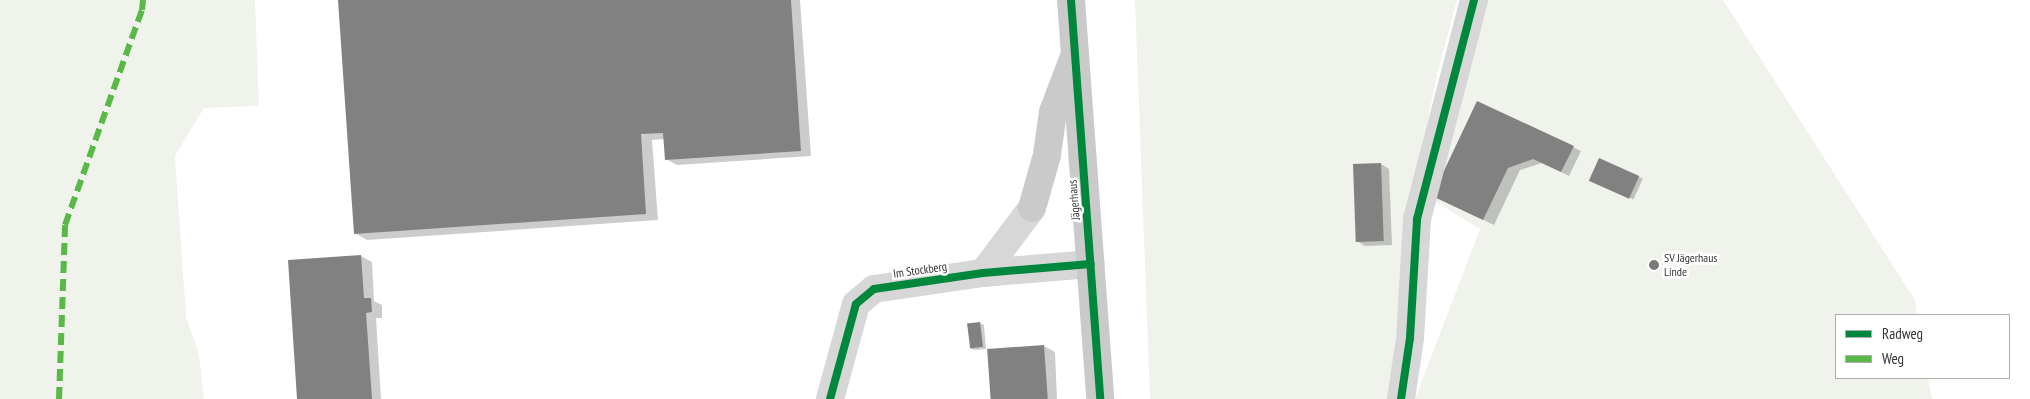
<!DOCTYPE html>
<html>
<head>
<meta charset="utf-8">
<style>
  body { margin:0 }
  #map { position:relative; width:2030px; height:399px; overflow:hidden; background:#fff; font-family:"PT Sans Narrow",sans-serif }
  div>[style] { position:absolute }
  .green>* { inset:0; background:#eff3ec }
  .shadow>* { inset:0; background:#0003; transform-origin:0 0 }
  .building>* { inset:0; background:#818181; transform-origin:0 0 }
  .street>* { height:28px; margin:-14px; padding:0 14px; transform-origin:14px; border-radius:14px; background:#d7d7d7 }
  .primary>* { height:28px; margin:-14px; padding:0 14px; transform-origin:14px; border-radius:14px; background:#cacaca }
  .quiet>* { height:6px; margin-top:-3px; transform-origin:0; background:repeating-linear-gradient(90deg,#58b947 0 12px,transparent 0 18px) }
  .cycleway>* { height:8px; margin:-4px; padding:0 4px; transform-origin:4px; border-radius:4px; background:#00873e }
  .dots>* { width:14px; height:14px; translate:-50% -50%; box-sizing:border-box; border:2px solid #fff; border-radius:50% }
  span { translate:-50% -50%; white-space:nowrap; text-align:center; line-height:1.15; -webkit-text-stroke:5px #fff; paint-order:stroke }
  .street-label { font-size:12px; color:#333 }
  .poi-label { font-size:12px; color:#333 }
  .left { translate:0 -50%; text-align:left }
  .legend { position:absolute; left:1835px; top:314px; width:175px; height:65px; box-sizing:border-box; background:#fff; border:1px solid #adadad; margin:0; padding:6px 9px; list-style:none; font-size:15px; color:#333 }
  .legend li { display:flex; align-items:center; gap:10px; height:25px }
  .legend b { width:25px; border:1px solid #adadad }
</style>
</head>
<body>
<div id="map">
  <div class="green">
    <i style="clip-path:polygon(0 0,255px 0,259px 106px,204px 108px,175px 156px,186px 317px,199px 354px,204px 399px,0 399px)"></i>
    <i style="clip-path:polygon(1135px 0,1457px 0,1437px 75px,1407px 222px,1389px 399px,1150px 399px)"></i>
    <i style="clip-path:polygon(1484px 0,1723px 0,1915px 300px,1917px 315px,1836px 315px,1836px 378px,1928px 378px,1932px 399px,1415px 399px,1480px 229px,1428px 197px)"></i>
  </div>
  <div class="shadow">
    <i style="clip-path:polygon(339px 0,800px 0,811px 156px,677px 165px,666px 159px,665px 139px,652px 140px,658px 220px,367px 240px,355px 233px)"></i>
    <i style="clip-path:polygon(1477px 102px,1581px 151px,1569px 176px,1542px 163px,1520px 170px,1494px 225px,1444px 201px)"></i>
    <i style="left:1599px;top:159px;width:48px;height:23px;rotate:24deg"></i>
    <i style="clip-path:polygon(1381px 164px,1389px 169px,1392px 245px,1365px 246px,1357px 241px,1354px 166px)"></i>
    <i style="clip-path:polygon(361px 256px,372px 262px,374px 301px,382px 305px,382px 318px,376px 318px,381px 399px,299px 399px,289px 261px)"></i>
    <i style="clip-path:polygon(980px 323px,984px 325px,986px 349px,974px 350px,970px 348px)"></i>
    <i style="clip-path:polygon(1044px 346px,1055px 352px,1057px 399px,991px 399px)"></i>
  </div>
  <div class="building">
    <i style="clip-path:polygon(338px 0,791px 0,801px 151px,665px 160px,663px 133px,641px 134px,646px 214px,354px 234px)"></i>
    <i style="clip-path:polygon(1477px 101px,1574px 146px,1561px 172px,1533px 159px,1508px 168px,1483px 220px,1432px 196px)"></i>
    <i style="left:1599px;top:158px;width:44px;height:25px;rotate:24deg"></i>
    <i style="left:1381px;top:163px;width:78px;height:28px;rotate:88deg"></i>
    <i style="clip-path:polygon(361px 255px,364px 298px,371px 298px,372px 312px,366px 313px,372px 399px,297px 399px,288px 260px)"></i>
    <i style="left:980px;top:322px;width:25px;height:13px;rotate:83deg"></i>
    <i style="left:1044px;top:345px;width:54px;height:57px;rotate:86deg"></i>
  </div>
  <div class="street">
    <i style="left:983px;top:273px;width:81px;rotate:-53deg"></i>
    <i style="left:830px;top:399px;width:98px;rotate:-74.7deg"></i>
    <i style="left:856px;top:304px;width:23px;rotate:-40deg"></i>
    <i style="left:874px;top:289px;width:110px;rotate:-8.4deg"></i>
    <i style="left:983px;top:273px;width:108px;rotate:-4.8deg"></i>
    <i style="left:1401px;top:399px;width:62px;rotate:-81.6deg"></i>
    <i style="left:1410px;top:338px;width:119px;rotate:-86.6deg"></i>
    <i style="left:1417px;top:219px;width:226px;rotate:-75.4deg"></i>
  </div>
  <div class="primary">
    <i style="left:1071px;top:0;width:400px;rotate:85.8deg"></i>
    <i style="left:1032px;top:208px;width:55px;rotate:-74.2deg"></i>
    <i style="left:1047px;top:155px;width:43px;rotate:-82.1deg"></i>
    <i style="left:1053px;top:112px;width:57px;rotate:-69.3deg"></i>
  </div>
  <div class="quiet">
    <i style="left:59px;top:399px;width:174px;rotate:-88deg"></i>
    <i style="left:65px;top:225px;width:228px;rotate:-70.3deg"></i>
    <i style="left:142px;top:10px;width:10px;rotate:-84deg"></i>
  </div>
  <div class="cycleway">
    <i style="left:1071px;top:0;width:400px;rotate:85.8deg"></i>
    <i style="left:830px;top:399px;width:98px;rotate:-74.7deg"></i>
    <i style="left:856px;top:304px;width:23px;rotate:-40deg"></i>
    <i style="left:874px;top:289px;width:110px;rotate:-8.4deg"></i>
    <i style="left:983px;top:273px;width:108px;rotate:-4.8deg"></i>
    <i style="left:1401px;top:399px;width:62px;rotate:-81.6deg"></i>
    <i style="left:1410px;top:338px;width:119px;rotate:-86.6deg"></i>
    <i style="left:1417px;top:219px;width:226px;rotate:-75.4deg"></i>
  </div>
  <div class="dots">
    <i style="left:1654px;top:265px;background:#7a7a7a"></i>
  </div>
  <div class="street-label">
    <span style="left:1074px;top:200px;rotate:-95deg">Jägerhaus</span>
    <span style="left:920px;top:270px;rotate:-8deg">Im Stockberg</span>
  </div>
  <div class="poi-label">
    <span class="left" style="left:1664px;top:265px">SV Jägerhaus<br>Linde</span>
  </div>
  <ul class="legend">
  <li><b style="height:6px;background:#00873e"></b>Radweg</li>
  <li><b style="height:6px;background:#58b947"></b>Weg</li>
  </ul>
</div>
</body>
</html>
